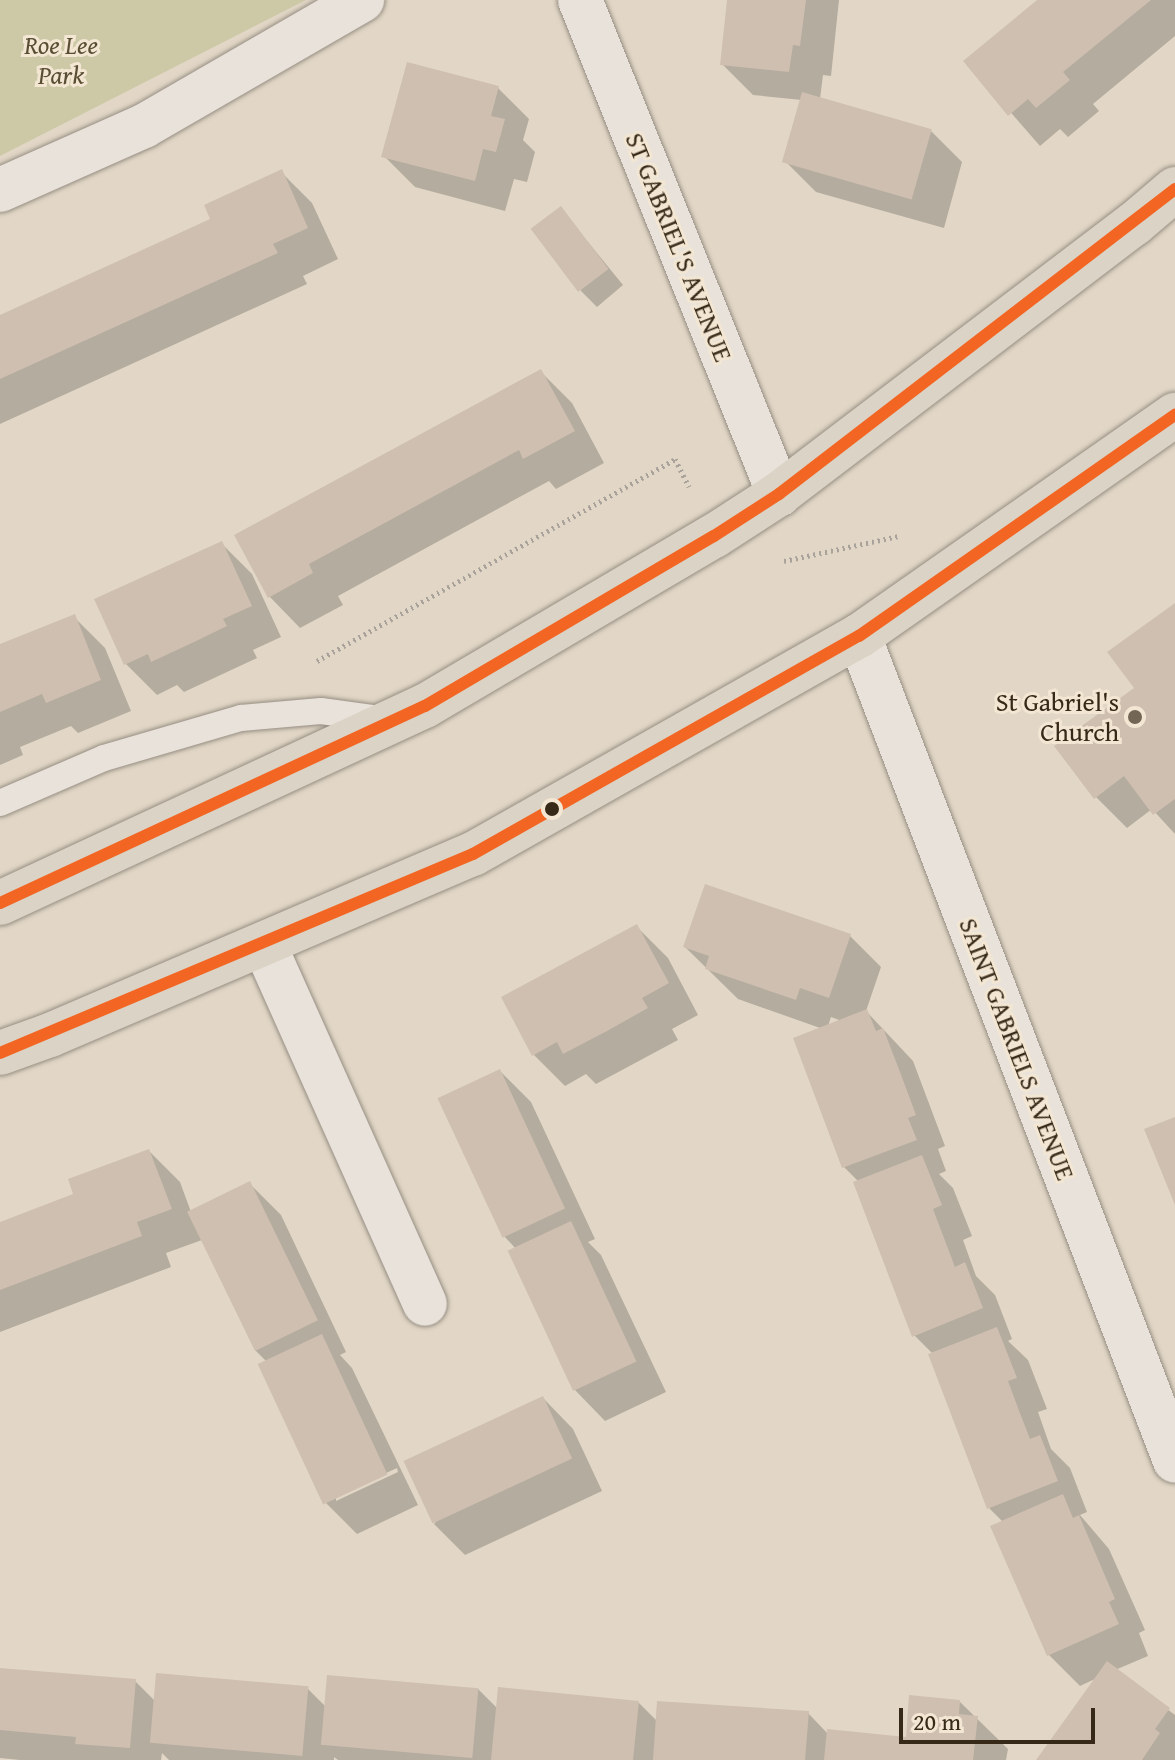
<!DOCTYPE html>
<html>
<head>
<meta charset="utf-8">
<style>
  body { margin:0 }
  #map { position:relative; width:1175px; height:1760px; overflow:hidden; background:#e2d7c6; font-family:"Gentium Book Plus",serif }
  div>[style] { position:absolute }
  .green>* { inset:0; background:#cdc9a7 }
  .shadow>* { inset:0; background:#0003 }
  .building>* { inset:0; background:#cfbfb1; transform-origin:0 0 }
  .path>* { height:5px; margin-top:-2.5px; transform-origin:0; background:repeating-linear-gradient(90deg,#a8a29a 0 2px,transparent 0 6px) }
  .roads { filter:drop-shadow(0 0 2px #968e83) drop-shadow(0 0 2px #968e83) }
  .lane>* { height:26px; margin:-13px; padding:0 13px; transform-origin:13px; border-radius:13px; background:#e8e2da }
  .street>* { height:44px; margin:-22px; padding:0 22px; transform-origin:22px; border-radius:22px; background:#e8e2da }
  .highway>* { height:44px; margin:-22px; padding:0 22px; transform-origin:22px; border-radius:22px; background:#dbd3c5 }
  .bus-1>* { height:12px; margin:-6px; padding:0 6px; transform-origin:6px; border-radius:6px; background:#f26522 }
  .dots>* { width:22px; height:22px; translate:-50% -50%; box-sizing:border-box; border:4px solid #f3e7d3; border-radius:50% }
  span { translate:-50% -50%; white-space:nowrap; text-align:center; line-height:1.15; -webkit-text-stroke:6px #f3e7d3; paint-order:stroke }
  .park-label { font-size:26px; color:#584e34; font-style:italic }
  .street-label { font-size:26px; color:#372917 }
  .poi-label { font-size:26px; color:#372917 }
  .right { translate:-100% -50%; text-align:right }
  .scale { position:absolute; left:899px; top:1708px; width:196px; height:36px; box-sizing:border-box; border:4px solid #372917; border-top:0; padding-left:10px; font-size:24px; line-height:28px; white-space:nowrap; color:#372917; -webkit-text-stroke:6px #f3e7d3; paint-order:stroke }
</style>
</head>
<body>
<div id="map">
  <div class="green">
    <i style="clip-path:polygon(0 0,306px 0,0 156px)"></i>
  </div>
  <div class="shadow">
    <i style="clip-path:polygon(729px 0,839px 0,831px 76px,823px 75px,820px 99px,931px 131px,962px 162px,944px 228px,816px 192px,785px 161px,802px 100px,753px 95px,722px 64px)"></i>
    <i style="clip-path:polygon(1041px 0,1175px 0,1175px 36px,1093px 104px,1099px 111px,1068px 137px,1060px 129px,1040px 146px,966px 61px)"></i>
    <i style="clip-path:polygon(498px 88px,529px 119px,523px 140px,535px 152px,527px 182px,514px 179px,505px 211px,415px 187px,384px 156px)"></i>
    <i style="clip-path:polygon(281px 172px,312px 203px,338px 259px,303px 276px,307px 284px,0 424px,0 317px,213px 220px)"></i>
    <i style="clip-path:polygon(561px 209px,623px 285px,597px 307px,581px 291px)"></i>
    <i style="clip-path:polygon(541px 372px,572px 403px,604px 463px,556px 489px,549px 481px,338px 596px,343px 605px,300px 628px,270px 597px,237px 536px)"></i>
    <i style="clip-path:polygon(221px 543px,252px 574px,281px 637px,253px 650px,257px 658px,184px 692px,177px 685px,157px 695px,126px 664px,96px 600px)"></i>
    <i style="clip-path:polygon(1175px 605px,1175px 834px,1152px 809px,1127px 828px,1096px 797px,1137px 688px)"></i>
    <i style="clip-path:polygon(74px 617px,105px 648px,131px 711px,78px 733px,71px 726px,20px 747px,23px 755px,0 765px,0 647px)"></i>
    <i style="clip-path:polygon(637px 927px,668px 958px,698px 1015px,672px 1029px,678px 1040px,596px 1084px,586px 1074px,565px 1086px,534px 1055px)"></i>
    <i style="clip-path:polygon(evenodd,850px 936px,881px 967px,866px 1011px,913px 1061px,945px 1146px,938px 1149px,946px 1171px,939px 1174px,953px 1188px,972px 1236px,963px 1240px,976px 1276px,995px 1295px,1012px 1339px,1008px 1341px,1028px 1360px,1047px 1409px,1038px 1412px,1051px 1449px,1070px 1468px,1087px 1512px,1080px 1515px,1109px 1549px,1145px 1630px,1139px 1633px,1148px 1656px,1115px 1670px,1175px 1715px,1175px 1760px,1039px 1760px,1097px 1678px,1080px 1686px,1049px 1655px,1003px 1522px,989px 1508px,933px 1354px,914px 1335px,859px 1182px,844px 1167px,823px 1029px,738px 999px,685px 947px,850px 936px,831px 1017px,842px 1021px,828px 1026px,831px 1017px)"></i>
    <i style="clip-path:polygon(500px 1071px,531px 1102px,595px 1239px,588px 1242px,601px 1255px,666px 1392px,605px 1421px,575px 1390px,517px 1250px,504px 1236px)"></i>
    <i style="clip-path:polygon(evenodd,149px 1151px,180px 1182px,191px 1212px,250px 1184px,281px 1215px,346px 1352px,340px 1355px,352px 1368px,418px 1505px,357px 1534px,326px 1503px,267px 1362px,255px 1350px,202px 1240px,166px 1253px,171px 1267px,0 1332px,0 1224px,76px 1195px,149px 1151px,397px 1468px,398px 1472px,336px 1501px,336px 1496px,397px 1468px)"></i>
    <i style="clip-path:polygon(543px 1398px,573px 1429px,602px 1491px,465px 1555px,434px 1524px)"></i>
    <i style="clip-path:polygon(0 1670px,135px 1681px,155px 1701px,307px 1688px,326px 1707px,478px 1689px,498px 1709px,639px 1703px,657px 1721px,808px 1713px,828px 1734px,907px 1739px,960px 1702px,1008px 1749px,1006px 1760px,338px 1760px,334px 1757px,334px 1760px,169px 1760px,162px 1753px,161px 1760px,20px 1760px,0 1758px)"></i>
  </div>
  <div class="building">
    <i style="clip-path:polygon(727px 0,806px 0,800px 46px,793px 45px,789px 72px,720px 65px)"></i>
    <i style="clip-path:polygon(1037px 0,1151px 0,1063px 72px,1070px 80px,1036px 108px,1028px 99px,1008px 116px,963px 61px)"></i>
    <i style="clip-path:polygon(407px 62px,499px 86px,491px 116px,505px 119px,496px 152px,483px 149px,475px 181px,381px 157px)"></i>
    <i style="left:802px;top:92px;width:135px;height:73px;rotate:16deg"></i>
    <i style="clip-path:polygon(282px 169px,308px 228px,273px 244px,278px 253px,0 379px,0 315px,210px 219px,204px 205px)"></i>
    <i style="left:561px;top:206px;width:79px;height:38px;rotate:53deg"></i>
    <i style="clip-path:polygon(541px 369px,575px 431px,523px 459px,519px 450px,416px 506px,309px 564px,313px 573px,268px 598px,234px 535px)"></i>
    <i style="clip-path:polygon(222px 541px,252px 606px,223px 619px,227px 626px,192px 643px,151px 662px,148px 654px,124px 665px,94px 599px)"></i>
    <i style="clip-path:polygon(1175px 603px,1175px 799px,1153px 815px,1124px 776px,1094px 799px,1054px 746px,1134px 688px,1107px 652px)"></i>
    <i style="clip-path:polygon(75px 614px,101px 680px,46px 703px,42px 694px,0 712px,0 644px)"></i>
    <i style="clip-path:polygon(705px 884px,851px 934px,829px 998px,800px 988px,796px 1000px,705px 969px,709px 956px,683px 947px)"></i>
    <i style="clip-path:polygon(637px 924px,669px 983px,642px 998px,648px 1008px,607px 1031px,563px 1054px,557px 1042px,532px 1056px,501px 997px)"></i>
    <i style="clip-path:polygon(867px 1009px,876px 1031px,883px 1028px,900px 1072px,916px 1115px,908px 1118px,917px 1140px,842px 1168px,793px 1038px)"></i>
    <i style="left:500px;top:1069px;width:154px;height:69px;rotate:65deg"></i>
    <i style="clip-path:polygon(1175px 1117px,1175px 1205px,1144px 1129px)"></i>
    <i style="clip-path:polygon(149px 1149px,172px 1209px,137px 1222px,142px 1236px,0 1290px,0 1222px,73px 1194px,68px 1179px)"></i>
    <i style="clip-path:polygon(922px 1155px,942px 1205px,933px 1209px,955px 1267px,965px 1262px,983px 1308px,912px 1337px,853px 1182px)"></i>
    <i style="left:250px;top:1181px;width:155px;height:70px;rotate:64deg"></i>
    <i style="left:571px;top:1221px;width:155px;height:70px;rotate:65deg"></i>
    <i style="clip-path:polygon(997px 1327px,1017px 1378px,1008px 1381px,1018px 1408px,1030px 1439px,1040px 1435px,1058px 1481px,987px 1509px,928px 1354px)"></i>
    <i style="left:322px;top:1334px;width:155px;height:71px;rotate:65deg"></i>
    <i style="left:543px;top:1396px;width:69px;height:154px;rotate:65deg"></i>
    <i style="clip-path:polygon(1063px 1494px,1073px 1518px,1079px 1515px,1115px 1599px,1109px 1602px,1119px 1624px,1047px 1656px,990px 1526px)"></i>
    <i style="clip-path:polygon(1107px 1661px,1170px 1708px,1155px 1729px,1160px 1733px,1142px 1760px,1036px 1760px)"></i>
    <i style="clip-path:polygon(0 1668px,136px 1679px,130px 1748px,75px 1744px,76px 1737px,0 1730px)"></i>
    <i style="left:156px;top:1673px;width:153px;height:70px;rotate:5deg"></i>
    <i style="left:327px;top:1675px;width:152px;height:70px;rotate:5deg"></i>
    <i style="clip-path:polygon(498px 1687px,639px 1701px,633px 1760px,491px 1760px)"></i>
    <i style="clip-path:polygon(909px 1695px,960px 1700px,959px 1714px,978px 1716px,973px 1760px,824px 1760px,827px 1729px,906px 1737px)"></i>
    <i style="clip-path:polygon(657px 1701px,809px 1711px,805px 1760px,653px 1760px)"></i>
  </div>
  <div class="path">
    <i style="left:784px;top:561px;width:118px;rotate:-12.3deg"></i>
    <i style="left:317px;top:661px;width:411px;rotate:-29.4deg"></i>
    <i style="left:675px;top:459px;width:31px;rotate:63deg"></i>
  </div>
  <div class="roads">
    <div class="lane">
      <i style="left:0;top:803px;width:113px;rotate:-23.4deg"></i>
      <i style="left:104px;top:758px;width:143px;rotate:-16.3deg"></i>
      <i style="left:241px;top:718px;width:80px;rotate:-5deg"></i>
      <i style="left:321px;top:711px;width:68px;rotate:7.7deg"></i>
    </div>
    <div class="street">
      <i style="left:580px;top:0;width:533px;rotate:68.06deg"></i>
      <i style="left:0;top:190px;width:158px;rotate:-24deg"></i>
      <i style="left:144px;top:126px;width:252px;rotate:-30deg"></i>
      <i style="left:859px;top:636px;width:883px;rotate:69.04deg"></i>
      <i style="left:264px;top:944px;width:394px;rotate:65.9deg"></i>
    </div>
    <div class="highway">
      <i style="left:0;top:903px;width:468px;rotate:-24.9deg"></i>
      <i style="left:425px;top:706px;width:335px;rotate:-30.5deg"></i>
      <i style="left:714px;top:536px;width:77px;rotate:-32.9deg"></i>
      <i style="left:779px;top:494px;width:446px;rotate:-37.3deg"></i>
      <i style="left:1134px;top:224px;width:54px;rotate:-40.5deg"></i>
      <i style="left:0;top:1053px;width:53px;rotate:-19.8deg"></i>
      <i style="left:50px;top:1035px;width:460px;rotate:-23.2deg"></i>
      <i style="left:473px;top:854px;width:443px;rotate:-29.5deg"></i>
      <i style="left:859px;top:636px;width:386px;rotate:-35deg"></i>
    </div>
  </div>
  <div class="bus-1">
    <i style="left:0;top:903px;width:468px;rotate:-24.9deg"></i>
    <i style="left:425px;top:706px;width:335px;rotate:-30.5deg"></i>
    <i style="left:714px;top:536px;width:77px;rotate:-32.9deg"></i>
    <i style="left:779px;top:494px;width:500px;rotate:-37.6deg"></i>
    <i style="left:0;top:1053px;width:513px;rotate:-22.82deg"></i>
    <i style="left:473px;top:854px;width:443px;rotate:-29.5deg"></i>
    <i style="left:859px;top:636px;width:386px;rotate:-35deg"></i>
  </div>
  <div class="dots">
    <i style="left:1135px;top:717px;background:#736654"></i>
    <i style="left:552px;top:809px;background:#372917"></i>
  </div>
  <div class="park-label">
    <span style="left:61px;top:60px">Roe Lee<br>Park</span>
  </div>
  <div class="street-label">
    <span style="left:679px;top:247px;rotate:68deg">ST GABRIEL'S AVENUE</span>
    <span style="left:1017px;top:1049px;rotate:69deg">SAINT GABRIELS AVENUE</span>
  </div>
  <div class="poi-label">
    <span class="right" style="left:1119px;top:717px">St Gabriel's<br>Church</span>
  </div>
  <div class="scale">20 m</div>
</div>
</body>
</html>
